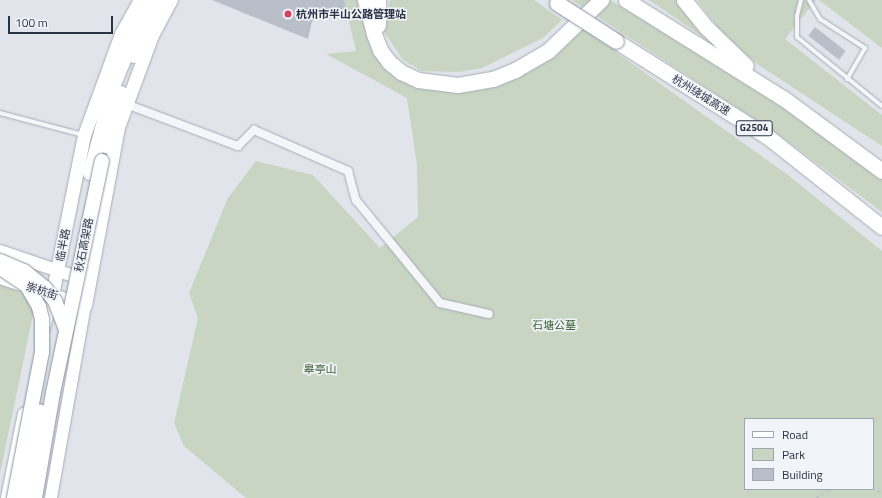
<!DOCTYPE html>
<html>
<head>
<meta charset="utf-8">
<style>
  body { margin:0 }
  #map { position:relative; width:882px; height:498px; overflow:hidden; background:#e1e5eb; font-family:"Titillium Web","Noto Sans SC",sans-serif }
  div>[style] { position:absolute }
  .green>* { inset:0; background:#c8d5c2 }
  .building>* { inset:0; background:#b8bfc9; transform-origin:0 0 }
  .path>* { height:1.5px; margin-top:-0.75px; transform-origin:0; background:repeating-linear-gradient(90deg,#bfc3ca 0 3px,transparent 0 6px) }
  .roads { filter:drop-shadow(0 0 1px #a6acb6) drop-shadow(0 0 1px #a6acb6) }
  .service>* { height:4px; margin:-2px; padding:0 2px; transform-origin:2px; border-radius:2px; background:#f4f6f9 }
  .minor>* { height:8px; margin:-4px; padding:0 4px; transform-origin:4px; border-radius:4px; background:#f4f6f9 }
  .secondary>* { height:12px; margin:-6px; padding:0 6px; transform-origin:6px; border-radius:6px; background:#fff }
  .primary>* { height:13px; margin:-6.5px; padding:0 6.5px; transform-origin:6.5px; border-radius:6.5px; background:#fff }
  .trunk>* { height:14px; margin:-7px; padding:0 7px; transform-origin:7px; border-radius:7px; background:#fff }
  .motorway>* { height:15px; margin:-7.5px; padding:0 7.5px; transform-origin:7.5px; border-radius:7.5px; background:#fff }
  .bridges { filter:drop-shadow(0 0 1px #8893a2) drop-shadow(0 0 1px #8893a2) }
  .trunk-bridge>* { height:14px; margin:-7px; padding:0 7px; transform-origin:7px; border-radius:7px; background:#fff }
  .motorway-bridge>* { height:15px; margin:-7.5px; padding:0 7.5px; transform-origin:7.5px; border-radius:7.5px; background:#fff }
  .dots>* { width:11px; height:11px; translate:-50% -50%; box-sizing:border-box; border:2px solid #f1f4f8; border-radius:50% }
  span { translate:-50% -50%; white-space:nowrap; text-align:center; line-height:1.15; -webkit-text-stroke:3px #f1f4f8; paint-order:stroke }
  .shield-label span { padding:1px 3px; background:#f1f4f8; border:1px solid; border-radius:3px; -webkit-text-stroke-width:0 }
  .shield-label { font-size:10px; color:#293344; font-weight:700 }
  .poi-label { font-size:11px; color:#293344; font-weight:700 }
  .left { translate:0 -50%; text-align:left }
  .street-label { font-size:11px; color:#293344 }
  .park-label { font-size:11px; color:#3f6035 }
  .legend { position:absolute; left:744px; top:418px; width:130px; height:72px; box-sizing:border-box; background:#f1f4f8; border:1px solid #a1a7b0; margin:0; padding:5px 7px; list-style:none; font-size:12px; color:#293344 }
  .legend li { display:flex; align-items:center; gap:8px; height:20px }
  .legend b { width:20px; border:1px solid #a1a7b0 }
  .scale { position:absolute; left:8px; top:16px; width:105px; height:18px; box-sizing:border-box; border:2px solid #293344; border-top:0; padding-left:5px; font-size:12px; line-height:14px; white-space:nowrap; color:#293344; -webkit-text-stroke:3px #f1f4f8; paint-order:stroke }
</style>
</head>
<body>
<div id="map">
  <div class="green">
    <i style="clip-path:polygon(evenodd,344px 0,360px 0,362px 9px,409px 82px,433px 90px,469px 90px,582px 28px,788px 175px,882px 251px,882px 498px,246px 498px,184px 446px,174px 423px,198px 318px,189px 293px,228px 198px,256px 161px,313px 175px,380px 248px,418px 217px,417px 165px,407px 98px,326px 54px,356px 51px,344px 0,745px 419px,873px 419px,873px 489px,745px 489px,745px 419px)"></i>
    <i style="clip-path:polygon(390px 0,534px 0,562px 20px,543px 38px,482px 68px,459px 72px,422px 71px,403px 60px,383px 30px)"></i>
    <i style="clip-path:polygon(572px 0,610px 0,779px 103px,882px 175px,882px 212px,786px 140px)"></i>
    <i style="clip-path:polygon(649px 0,677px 0,709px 41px)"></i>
    <i style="clip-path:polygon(697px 0,816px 0,785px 39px,882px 115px,882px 146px,757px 64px,722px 33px)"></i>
    <i style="clip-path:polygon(819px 0,882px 0,882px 48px)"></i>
    <i style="clip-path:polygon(0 282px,29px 297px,34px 310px,0 474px)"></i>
  </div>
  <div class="building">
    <i style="clip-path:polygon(212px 0,344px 0,346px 8px,312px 21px,308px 39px)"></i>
    <i style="left:815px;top:27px;width:39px;height:11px;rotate:38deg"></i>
  </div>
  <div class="path">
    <i style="left:873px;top:487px;width:11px;rotate:34deg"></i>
    <i style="left:816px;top:498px;width:17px;rotate:-31deg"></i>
  </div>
  <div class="roads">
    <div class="service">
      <i style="left:801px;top:0;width:16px;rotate:104deg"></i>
      <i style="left:797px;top:16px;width:21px;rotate:90deg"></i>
      <i style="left:797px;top:37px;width:109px;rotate:39.1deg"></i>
      <i style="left:809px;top:0;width:22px;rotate:60deg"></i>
      <i style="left:820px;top:19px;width:54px;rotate:32.8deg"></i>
      <i style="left:865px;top:48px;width:36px;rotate:120deg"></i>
      <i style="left:0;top:113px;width:86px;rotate:14.8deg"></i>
    </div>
    <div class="minor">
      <i style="left:126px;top:104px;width:120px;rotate:20.6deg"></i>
      <i style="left:238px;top:146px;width:23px;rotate:-45deg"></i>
      <i style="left:254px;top:130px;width:103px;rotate:23.6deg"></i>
      <i style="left:348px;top:171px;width:30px;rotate:75deg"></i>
      <i style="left:356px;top:200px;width:133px;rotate:50.8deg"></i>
      <i style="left:440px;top:303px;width:50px;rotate:12.7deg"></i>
    </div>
    <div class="secondary">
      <i style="left:0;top:251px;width:90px;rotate:18.8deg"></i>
      <i style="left:0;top:278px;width:20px;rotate:18deg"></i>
      <i style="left:46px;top:293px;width:41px;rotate:17.1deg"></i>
      <i style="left:85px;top:305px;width:196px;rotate:100deg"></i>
      <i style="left:44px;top:328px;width:34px;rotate:-76deg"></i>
      <i style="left:7px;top:498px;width:86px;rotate:-78.6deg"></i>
    </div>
    <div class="primary">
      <i style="left:52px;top:295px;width:163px;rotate:-78.7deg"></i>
      <i style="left:84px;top:135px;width:108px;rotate:-69.9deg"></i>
      <i style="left:121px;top:34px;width:39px;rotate:-61deg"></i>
      <i style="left:85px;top:305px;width:181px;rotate:-79.5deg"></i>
      <i style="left:118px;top:127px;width:98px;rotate:-69.7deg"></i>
      <i style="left:152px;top:35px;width:40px;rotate:-62deg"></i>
    </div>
    <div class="trunk">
      <i style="left:134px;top:56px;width:62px;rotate:-64.3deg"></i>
      <i style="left:106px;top:146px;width:55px;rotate:-74.2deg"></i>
      <i style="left:90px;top:173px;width:92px;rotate:-74.9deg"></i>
      <i style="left:114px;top:84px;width:91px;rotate:-67.4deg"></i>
    </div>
    <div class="motorway">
      <i style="left:365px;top:0;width:35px;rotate:75deg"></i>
      <i style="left:374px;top:34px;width:17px;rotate:69deg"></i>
      <i style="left:380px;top:50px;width:15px;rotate:53deg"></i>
      <i style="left:389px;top:62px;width:16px;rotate:40deg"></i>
      <i style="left:401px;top:72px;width:19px;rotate:25deg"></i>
      <i style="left:418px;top:80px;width:40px;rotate:7.1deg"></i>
      <i style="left:458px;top:85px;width:36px;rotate:-10deg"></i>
      <i style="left:493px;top:79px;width:24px;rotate:-22deg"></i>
      <i style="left:515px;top:70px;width:38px;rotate:-30deg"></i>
      <i style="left:548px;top:51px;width:74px;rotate:-43.9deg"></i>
      <i style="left:626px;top:0;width:185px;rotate:32deg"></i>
      <i style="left:783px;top:98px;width:123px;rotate:36.4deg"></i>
      <i style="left:684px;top:0;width:36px;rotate:51deg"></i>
      <i style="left:707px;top:28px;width:54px;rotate:44.3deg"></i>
      <i style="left:378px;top:25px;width:25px;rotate:-90deg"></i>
      <i style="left:616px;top:41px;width:180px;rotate:32.3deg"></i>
      <i style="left:768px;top:137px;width:145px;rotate:38.3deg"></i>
    </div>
  </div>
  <div class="bridges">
    <div class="trunk-bridge">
      <i style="left:0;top:261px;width:26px;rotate:23deg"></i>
      <i style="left:24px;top:271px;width:27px;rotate:39deg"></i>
      <i style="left:45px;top:288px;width:16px;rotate:52deg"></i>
      <i style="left:55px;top:301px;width:31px;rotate:69deg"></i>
      <i style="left:2px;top:269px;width:30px;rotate:34deg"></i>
      <i style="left:27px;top:286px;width:24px;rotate:60deg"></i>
      <i style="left:39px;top:307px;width:12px;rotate:76deg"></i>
      <i style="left:42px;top:319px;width:33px;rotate:90deg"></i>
      <i style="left:42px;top:352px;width:149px;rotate:100.9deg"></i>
      <i style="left:24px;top:498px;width:88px;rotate:-79.6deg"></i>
      <i style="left:35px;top:498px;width:107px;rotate:-80.3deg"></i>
      <i style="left:53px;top:393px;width:237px;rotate:-78.1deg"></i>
    </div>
    <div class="motorway-bridge">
      <i style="left:557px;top:3px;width:70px;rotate:32.8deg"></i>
    </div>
  </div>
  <div class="dots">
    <i style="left:288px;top:14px;background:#d6415d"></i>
  </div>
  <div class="shield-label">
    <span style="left:754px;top:128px">G2504</span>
  </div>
  <div class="poi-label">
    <span class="left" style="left:296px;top:14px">杭州市半山公路管理站</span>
  </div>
  <div class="street-label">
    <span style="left:701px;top:95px;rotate:32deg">杭州绕城高速</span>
    <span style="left:63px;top:245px;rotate:-79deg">临半路</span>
    <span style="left:84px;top:245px;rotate:-79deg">秋石高架路</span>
    <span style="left:42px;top:291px;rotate:18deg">崇杭街</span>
  </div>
  <div class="park-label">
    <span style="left:554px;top:325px">石塘公墓</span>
    <span style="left:320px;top:369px">皋亭山</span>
  </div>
  <ul class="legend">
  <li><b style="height:5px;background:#fff"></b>Road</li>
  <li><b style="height:11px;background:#c8d5c2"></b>Park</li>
  <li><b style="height:11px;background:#b8bfc9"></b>Building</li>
  </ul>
  <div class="scale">100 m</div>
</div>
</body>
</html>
